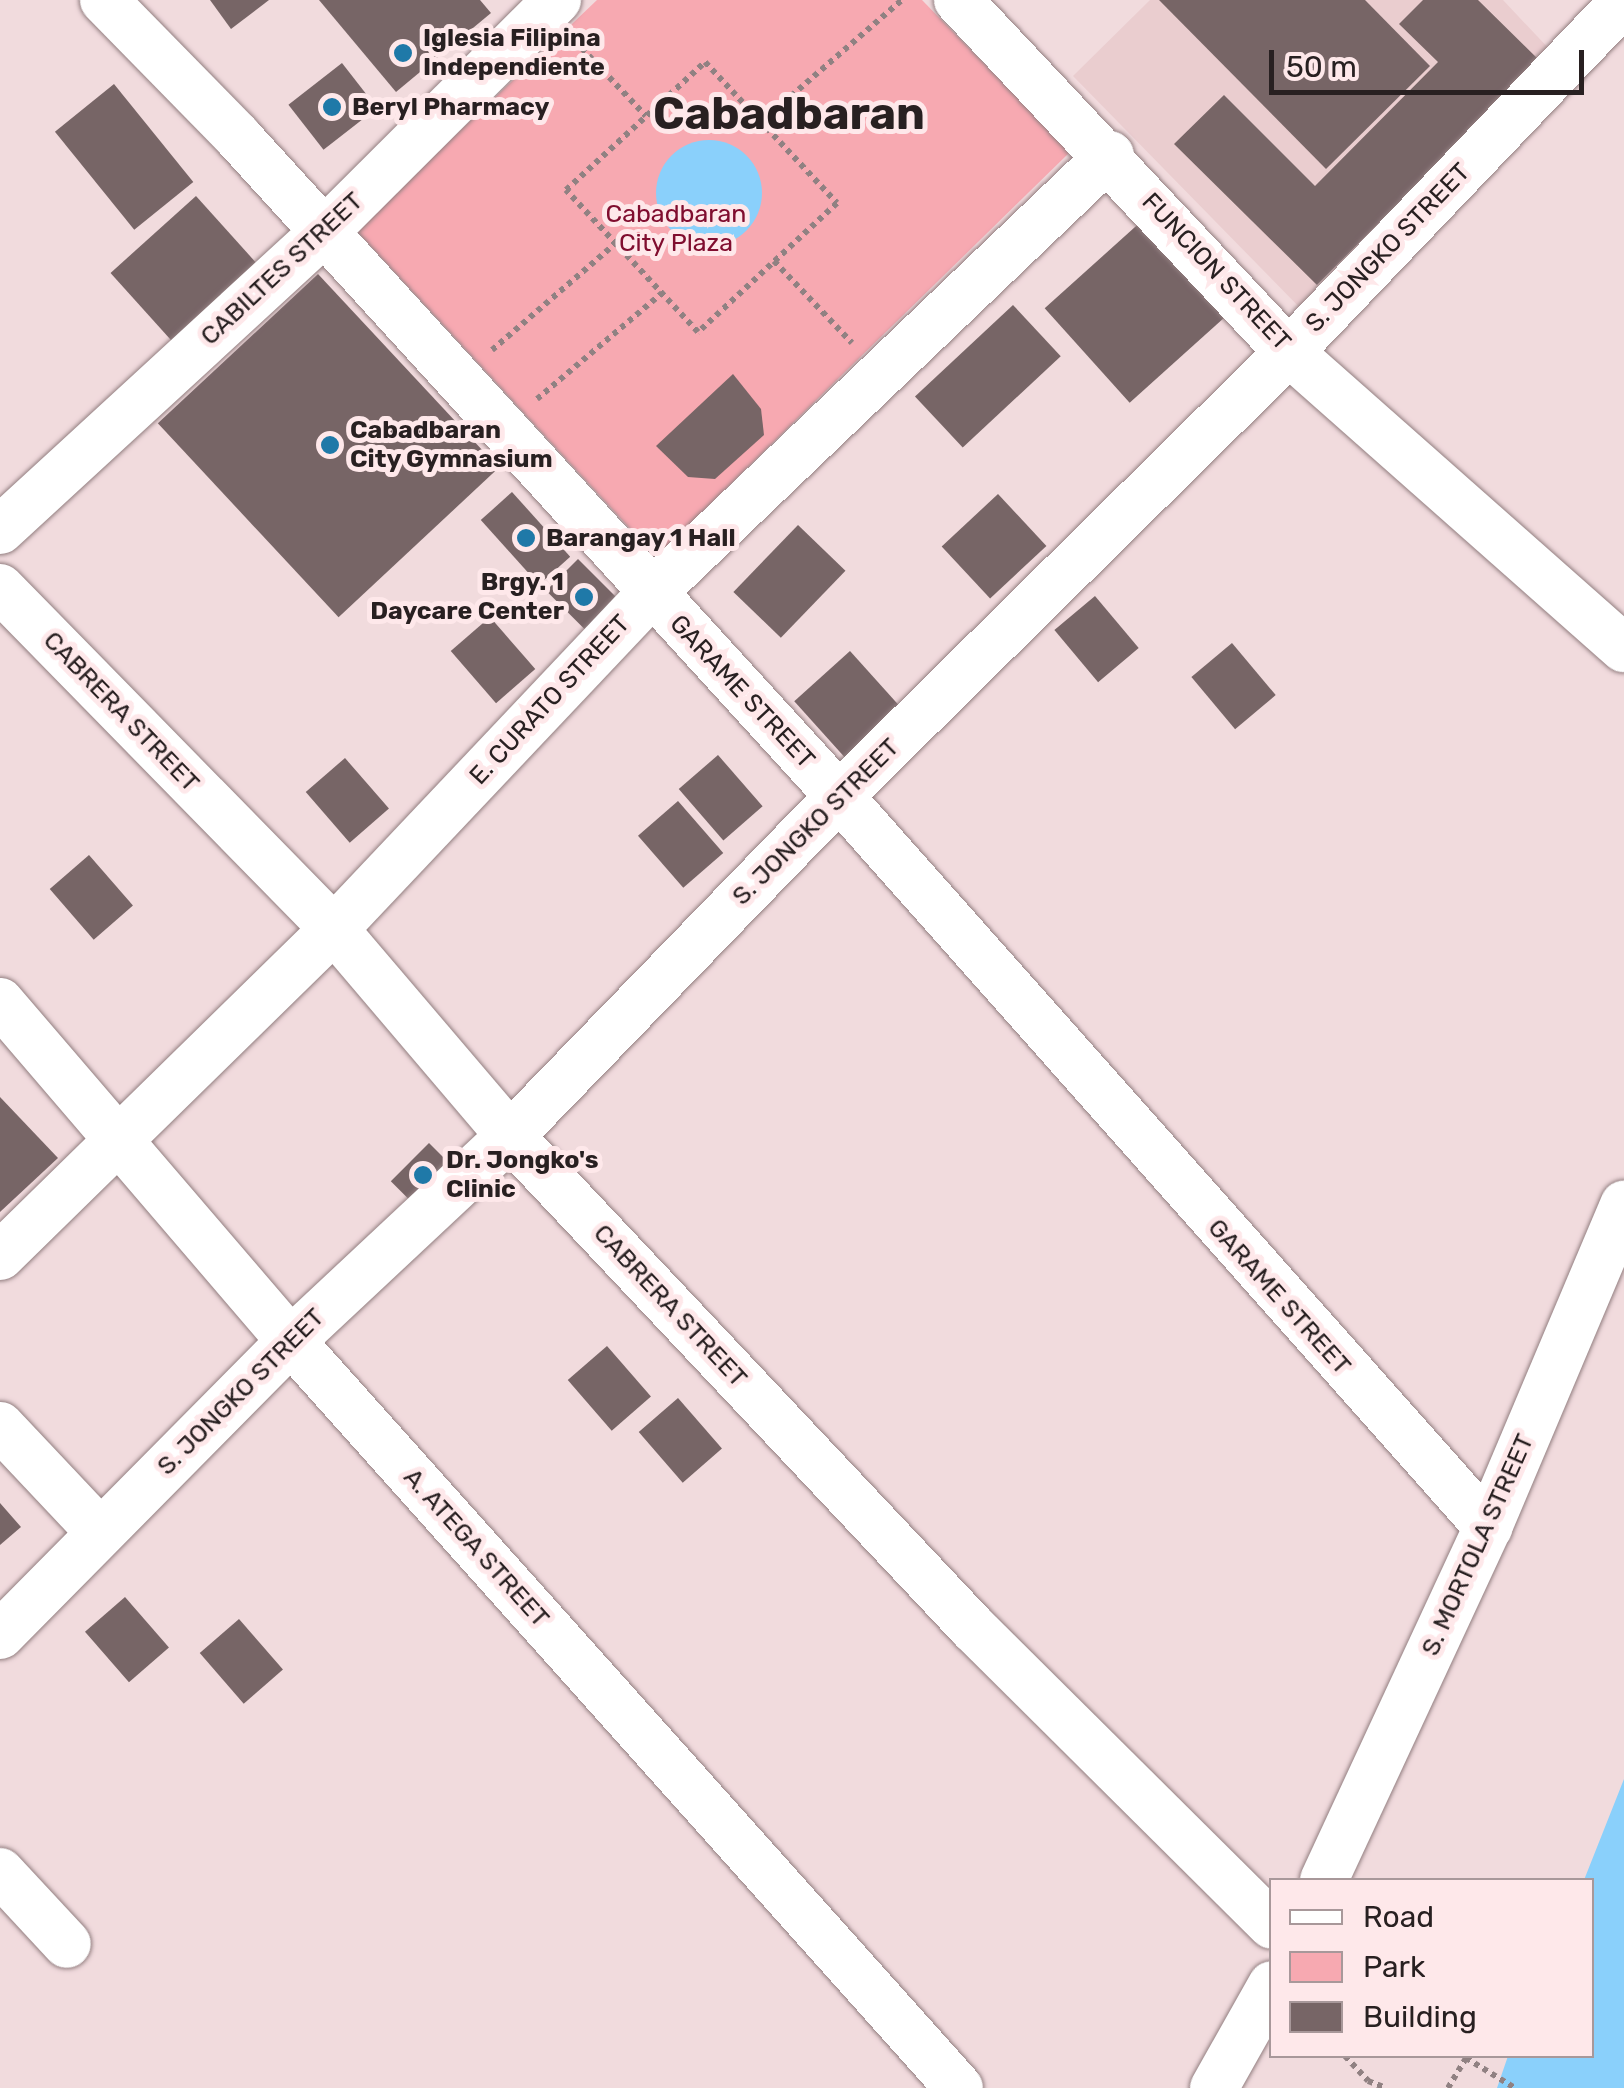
<!DOCTYPE html>
<html>
<head>
<meta charset="utf-8">
<style>
  body { margin:0 }
  #map { position:relative; width:1624px; height:2088px; overflow:hidden; background:#f1dbdd; font-family:Rubik,sans-serif }
  div>[style] { position:absolute }
  .built>* { inset:0; background:#eacdcf }
  .green>* { inset:0; background:#f7a9b1 }
  .water>* { inset:0; background:#8ad0fb }
  .round { border-radius:50% }
  .building>* { inset:0; background:#776566; transform-origin:0 0 }
  .path>* { height:6px; margin-top:-3px; transform-origin:0; background:repeating-linear-gradient(90deg,#908182 0 5px,transparent 0 10px) }
  .roads { filter:drop-shadow(0 0 2px #927e80) drop-shadow(0 0 2px #927e80) }
  .minor>* { height:48px; margin:-24px; padding:0 24px; transform-origin:24px; border-radius:24px; background:#fff }
  .dots>* { width:28px; height:28px; translate:-50% -50%; box-sizing:border-box; border:5px solid #fee8ea; border-radius:50% }
  span { translate:-50% -50%; white-space:nowrap; text-align:center; line-height:1.15; -webkit-text-stroke:10px #fee8ea; paint-order:stroke }
  .poi-label { font-size:25px; color:#282021; font-weight:700 }
  .left { translate:0 -50%; text-align:left }
  .right { translate:-100% -50%; text-align:right }
  .park-label { font-size:25px; color:#800d2f }
  .street-label { font-size:25px; color:#282021 }
  .town-label { font-size:45px; color:#282021; font-weight:700 }
  .legend { position:absolute; left:1269px; top:1878px; width:325px; height:180px; box-sizing:border-box; background:#fee8ea; border:2px solid #a8989a; margin:0; padding:12px 18px; list-style:none; font-size:30px; color:#282021 }
  .legend li { display:flex; align-items:center; gap:20px; height:50px }
  .legend b { width:50px; border:2px solid #a8989a }
  .scale { position:absolute; left:1269px; top:50px; width:315px; height:45px; box-sizing:border-box; border:5px solid #282021; border-top:0; padding-left:12px; font-size:30px; line-height:35px; white-space:nowrap; color:#282021; -webkit-text-stroke:8px #fee8ea; paint-order:stroke }
</style>
</head>
<body>
<div id="map">
  <div class="built">
    <i style="clip-path:polygon(1150px 0,1503px 0,1553px 53px,1305px 313px,1073px 76px)"></i>
  </div>
  <div class="green">
    <i style="clip-path:polygon(597px 0,922px 0,1070px 152px,656px 557px,356px 230px)"></i>
  </div>
  <div class="water">
    <i class="round" style="left:656px;top:140px;width:106px;height:106px"></i>
    <i style="clip-path:polygon(1624px 1779px,1624px 2088px,1497px 2088px,1508px 2056px,1592px 2056px,1592px 1880px,1584px 1880px)"></i>
  </div>
  <div class="building">
    <i style="clip-path:polygon(210px 0,269px 0,231px 29px)"></i>
    <i style="clip-path:polygon(319px 0,480px 0,491px 13px,396px 92px)"></i>
    <i style="clip-path:polygon(1159px 0,1365px 0,1430px 66px,1326px 169px)"></i>
    <i style="clip-path:polygon(1423px 0,1478px 0,1540px 61px,1317px 285px,1174px 144px,1224px 95px,1315px 186px,1438px 62px,1399px 24px)"></i>
    <i style="left:342px;top:63px;width:57px;height:68px;rotate:52deg"></i>
    <i style="left:114px;top:84px;width:126px;height:76px;rotate:51deg"></i>
    <i style="left:196px;top:196px;width:100px;height:115px;rotate:48deg"></i>
    <i style="left:1145px;top:218px;width:127px;height:135px;rotate:48deg"></i>
    <i style="left:318px;top:274px;width:265px;height:219px;rotate:47deg"></i>
    <i style="left:1013px;top:305px;width:70px;height:134px;rotate:47deg"></i>
    <i style="clip-path:polygon(733px 374px,761px 409px,764px 435px,715px 479px,688px 477px,656px 446px)"></i>
    <i style="left:512px;top:492px;width:87px;height:42px;rotate:48deg"></i>
    <i style="left:998px;top:494px;width:71px;height:77px;rotate:47deg"></i>
    <i style="left:798px;top:525px;width:66px;height:93px;rotate:44deg"></i>
    <i style="left:578px;top:559px;width:64px;height:45px;rotate:45deg"></i>
    <i style="left:1095px;top:596px;width:68px;height:53px;rotate:50deg"></i>
    <i style="left:490px;top:617px;width:69px;height:52px;rotate:49deg"></i>
    <i style="left:1232px;top:643px;width:68px;height:53px;rotate:50deg"></i>
    <i style="left:850px;top:651px;width:79px;height:75px;rotate:48deg"></i>
    <i style="left:718px;top:755px;width:68px;height:52px;rotate:49deg"></i>
    <i style="left:345px;top:758px;width:67px;height:52px;rotate:49deg"></i>
    <i style="left:678px;top:801px;width:69px;height:53px;rotate:49deg"></i>
    <i style="left:89px;top:855px;width:67px;height:52px;rotate:49deg"></i>
    <i style="clip-path:polygon(0 1097px,58px 1158px,0 1212px)"></i>
    <i style="left:429px;top:1143px;width:35px;height:54px;rotate:45deg"></i>
    <i style="left:607px;top:1346px;width:67px;height:52px;rotate:49deg"></i>
    <i style="left:678px;top:1398px;width:67px;height:52px;rotate:49deg"></i>
    <i style="clip-path:polygon(0 1503px,21px 1527px,0 1545px)"></i>
    <i style="left:125px;top:1597px;width:67px;height:53px;rotate:49deg"></i>
    <i style="left:239px;top:1619px;width:67px;height:52px;rotate:49deg"></i>
  </div>
  <div class="path">
    <i style="left:575px;top:41px;width:103px;rotate:46.6deg"></i>
    <i style="left:705px;top:62px;width:193px;rotate:46.9deg"></i>
    <i style="left:837px;top:203px;width:190px;rotate:137.1deg"></i>
    <i style="left:698px;top:332px;width:194px;rotate:-132.9deg"></i>
    <i style="left:566px;top:190px;width:189px;rotate:-42.6deg"></i>
    <i style="left:761px;top:122px;width:186px;rotate:-40.9deg"></i>
    <i style="left:774px;top:261px;width:113px;rotate:46.4deg"></i>
    <i style="left:492px;top:350px;width:164px;rotate:-40.8deg"></i>
    <i style="left:537px;top:399px;width:164px;rotate:-40.3deg"></i>
    <i style="left:1345px;top:2056px;width:34px;rotate:47deg"></i>
    <i style="left:1368px;top:2081px;width:19px;rotate:21deg"></i>
    <i style="left:1448px;top:2088px;width:35px;rotate:-59deg"></i>
    <i style="left:1466px;top:2058px;width:57px;rotate:31.5deg"></i>
  </div>
  <div class="roads">
    <div class="minor">
      <i style="left:104px;top:0;width:190px;rotate:45.6deg"></i>
      <i style="left:237px;top:136px;width:893px;rotate:47.63deg"></i>
      <i style="left:839px;top:796px;width:978px;rotate:48.4deg"></i>
      <i style="left:958px;top:0;width:483px;rotate:46.8deg"></i>
      <i style="left:1289px;top:352px;width:447px;rotate:41.5deg"></i>
      <i style="left:0;top:530px;width:440px;rotate:-42.6deg"></i>
      <i style="left:324px;top:232px;width:329px;rotate:-44.9deg"></i>
      <i style="left:0;top:588px;width:477px;rotate:45.6deg"></i>
      <i style="left:334px;top:929px;width:272px;rotate:49.6deg"></i>
      <i style="left:510px;top:1136px;width:676px;rotate:46.74deg"></i>
      <i style="left:973px;top:1628px;width:421px;rotate:44.8deg"></i>
      <i style="left:0;top:1002px;width:447px;rotate:49.4deg"></i>
      <i style="left:291px;top:1341px;width:1002px;rotate:48.2deg"></i>
      <i style="left:0;top:1256px;width:467px;rotate:-44.4deg"></i>
      <i style="left:334px;top:929px;width:461px;rotate:-46.6deg"></i>
      <i style="left:651px;top:594px;width:635px;rotate:-43.72deg"></i>
      <i style="left:0;top:1426px;width:146px;rotate:46.7deg"></i>
      <i style="left:0;top:1635px;width:414px;rotate:-45.3deg"></i>
      <i style="left:291px;top:1341px;width:300px;rotate:-43.1deg"></i>
      <i style="left:510px;top:1136px;width:473px;rotate:-45.9deg"></i>
      <i style="left:839px;top:796px;width:632px;rotate:-44.62deg"></i>
      <i style="left:1289px;top:352px;width:485px;rotate:-46.3deg"></i>
      <i style="left:0;top:1872px;width:98px;rotate:47.1deg"></i>
      <i style="left:1324px;top:1880px;width:389px;rotate:-65.1deg"></i>
      <i style="left:1488px;top:1527px;width:350px;rotate:-67.1deg"></i>
      <i style="left:1214px;top:2088px;width:118px;rotate:-60.6deg"></i>
    </div>
  </div>
  <div class="dots">
    <i style="left:403px;top:53px;background:#1f79a8"></i>
    <i style="left:332px;top:107px;background:#1f79a8"></i>
    <i style="left:330px;top:445px;background:#1f79a8"></i>
    <i style="left:526px;top:538px;background:#1f79a8"></i>
    <i style="left:584px;top:597px;background:#1f79a8"></i>
    <i style="left:423px;top:1175px;background:#1f79a8"></i>
  </div>
  <div class="poi-label">
    <span class="left" style="left:423px;top:53px">Iglesia Filipina<br>Independiente</span>
    <span class="left" style="left:352px;top:107px">Beryl Pharmacy</span>
    <span class="left" style="left:350px;top:445px">Cabadbaran<br>City Gymnasium</span>
    <span class="left" style="left:546px;top:538px">Barangay 1 Hall</span>
    <span class="right" style="left:564px;top:597px">Brgy. 1<br>Daycare Center</span>
    <span class="left" style="left:446px;top:1175px">Dr. Jongko's<br>Clinic</span>
  </div>
  <div class="park-label">
    <span style="left:676px;top:229px">Cabadbaran<br>City Plaza</span>
  </div>
  <div class="street-label">
    <span style="left:1388px;top:248px;rotate:-46deg">S. JONGKO STREET</span>
    <span style="left:282px;top:269px;rotate:-43deg">CABILTES STREET</span>
    <span style="left:1216px;top:272px;rotate:47deg">FUNCION STREET</span>
    <span style="left:742px;top:692px;rotate:47deg">GARAME STREET</span>
    <span style="left:550px;top:700px;rotate:-47deg">E. CURATO STREET</span>
    <span style="left:121px;top:712px;rotate:46deg">CABRERA STREET</span>
    <span style="left:816px;top:822px;rotate:-45deg">S. JONGKO STREET</span>
    <span style="left:1279px;top:1297px;rotate:48deg">GARAME STREET</span>
    <span style="left:670px;top:1306px;rotate:47deg">CABRERA STREET</span>
    <span style="left:241px;top:1392px;rotate:-45deg">S. JONGKO STREET</span>
    <span style="left:1478px;top:1545px;rotate:-66deg">S. MORTOLA STREET</span>
    <span style="left:476px;top:1548px;rotate:48deg">A. ATEGA STREET</span>
  </div>
  <div class="town-label">
    <span style="left:789px;top:114px">Cabadbaran</span>
  </div>
  <ul class="legend">
  <li><b style="height:12px;background:#fff"></b>Road</li>
  <li><b style="height:28px;background:#f7a9b1"></b>Park</li>
  <li><b style="height:28px;background:#776566"></b>Building</li>
  </ul>
  <div class="scale">50 m</div>
</div>
</body>
</html>
